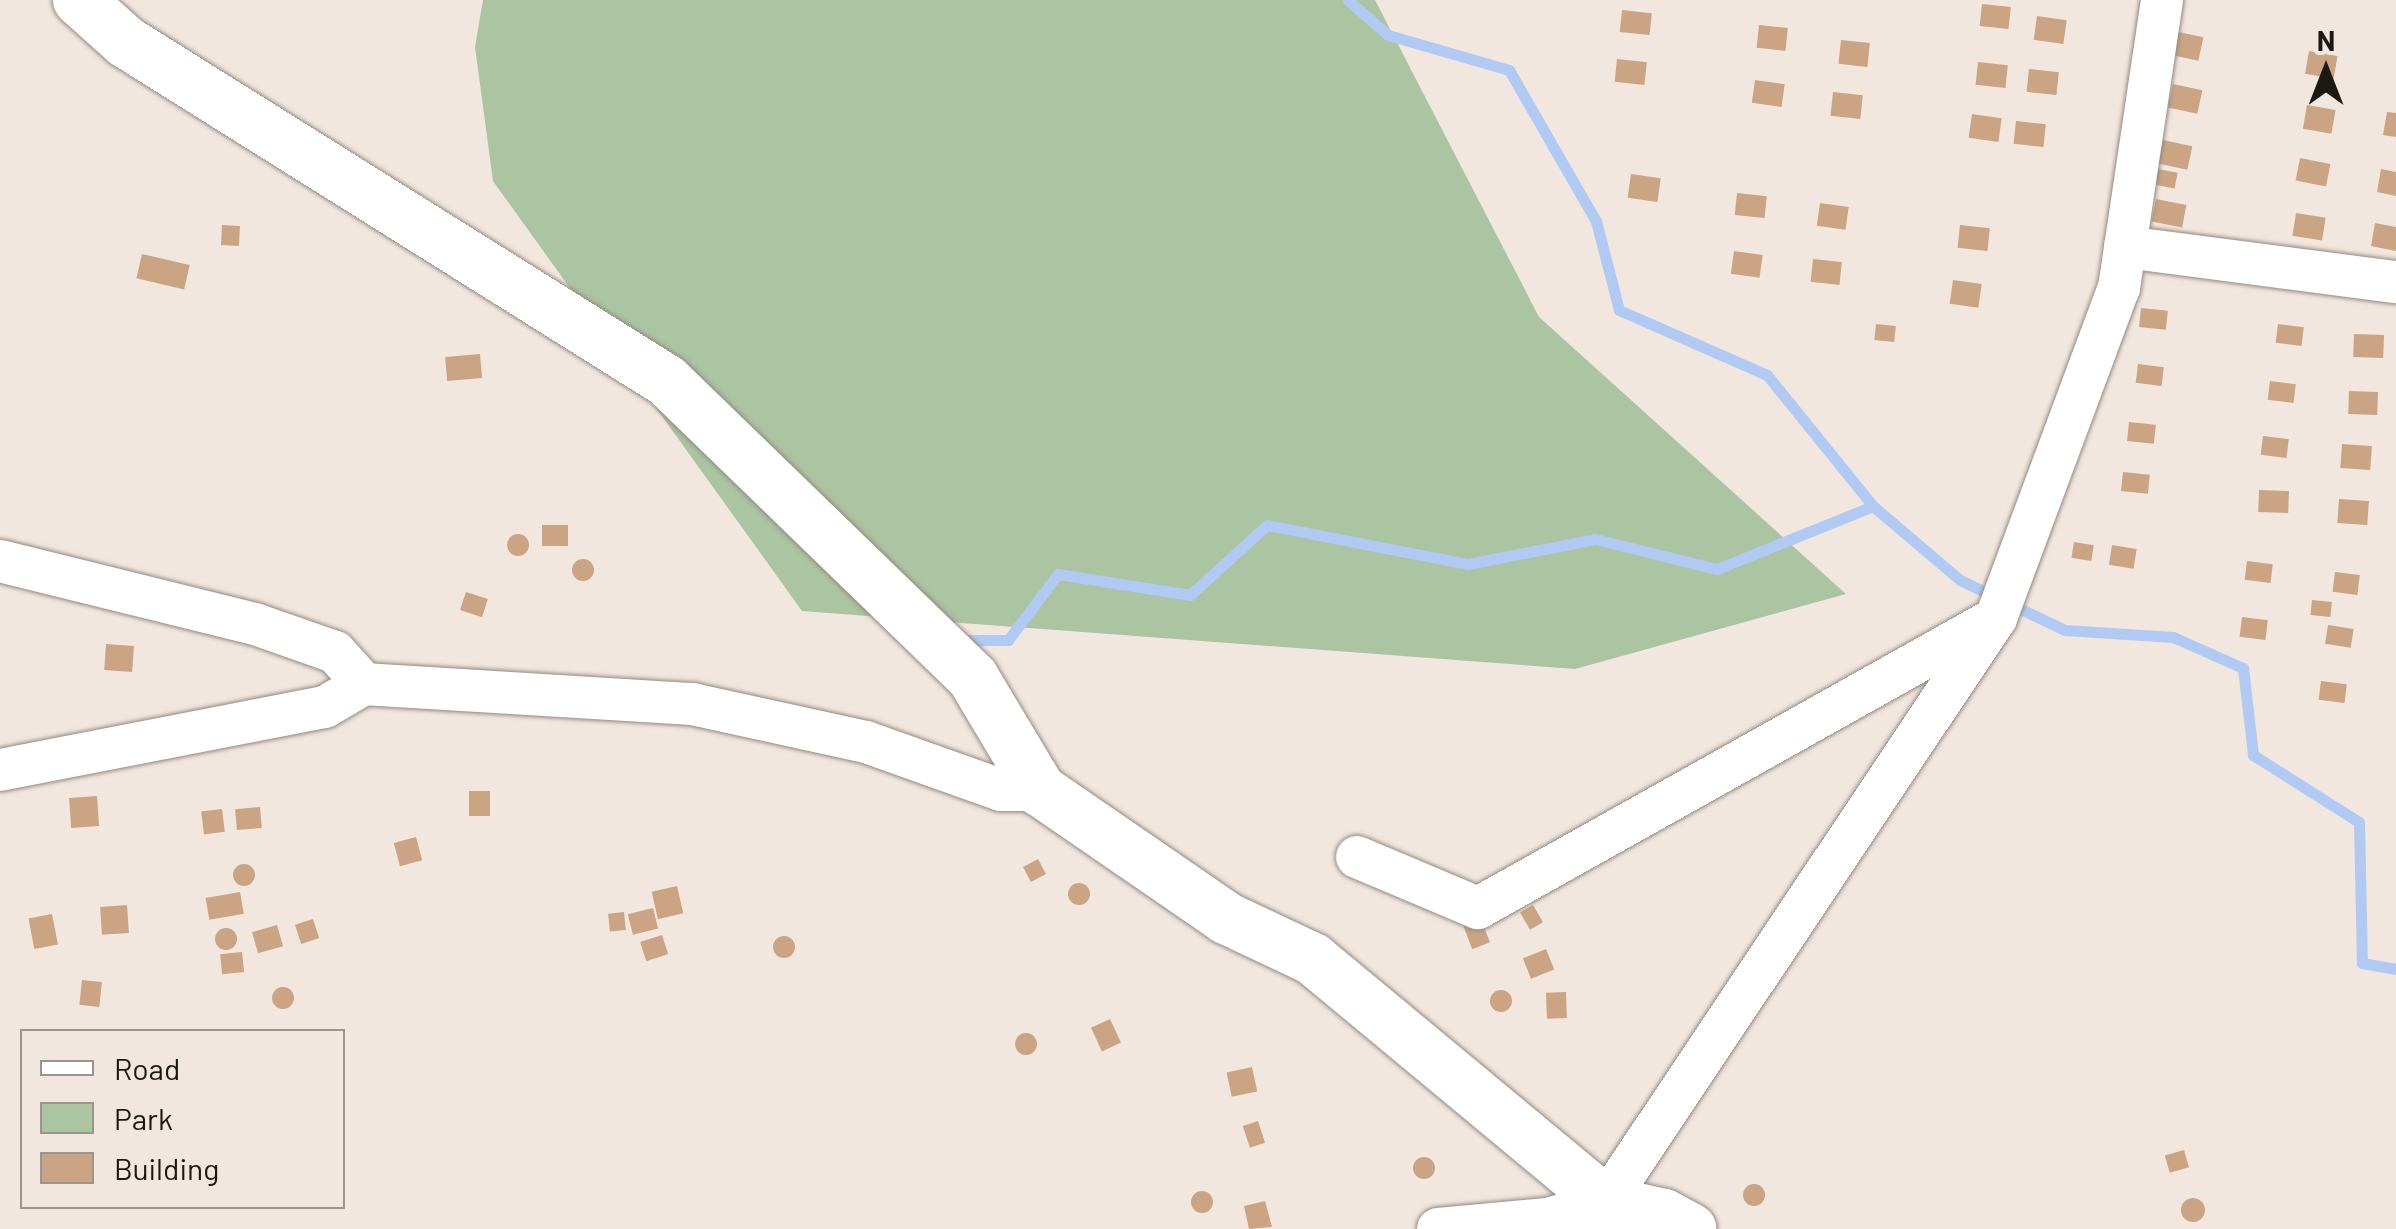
<!DOCTYPE html>
<html>
<head>
<meta charset="utf-8">
<style>
  body { margin:0 }
  #map { position:relative; width:2396px; height:1229px; overflow:hidden; background:#f2e7de; font-family:Barlow,sans-serif }
  div>[style] { position:absolute }
  .green>* { inset:0; background:#abc4a1 }
  .stream>* { height:11px; margin:-5.5px; padding:0 5.5px; transform-origin:5.5px; border-radius:5.5px; background:#b1caf4 }
  .building>* { inset:0; background:#cba583; transform-origin:0 0 }
  .round { border-radius:50% }
  .roads { filter:drop-shadow(0 0 2px #938980) drop-shadow(0 0 2px #938980) }
  .minor>* { height:42px; margin:-21px; padding:0 21px; transform-origin:21px; border-radius:21px; background:#fff }
  .tertiary>* { height:52px; margin:-26px; padding:0 26px; transform-origin:26px; border-radius:26px; background:#fff }
  span { translate:-50% -50%; white-space:nowrap; text-align:center; line-height:1.15; -webkit-text-stroke:9px #f2e7de; paint-order:stroke }
  .legend { position:absolute; left:20px; top:1029px; width:325px; height:180px; box-sizing:border-box; background:#f2e7de; border:2px solid #9c958e; margin:0; padding:12px 18px; list-style:none; font-size:30px; color:#1c1915 }
  .legend li { display:flex; align-items:center; gap:20px; height:50px }
  .legend b { width:50px; border:2px solid #9c958e }
  .north { position:absolute; left:2276px; top:20px; width:100px; height:100px; -webkit-text-stroke:8px #f2e7de; paint-order:stroke; rotate:0deg; font-size:28px; font-weight:700; line-height:40px; text-align:center; color:#1c1915 }
  .north::after { content:''; display:block; margin:auto; width:35px; height:45px; background:#1c1915; clip-path:polygon(50% 0,100% 100%,50% 72%,0 100%) }
</style>
</head>
<body>
<div id="map">
  <div class="green">
    <i style="clip-path:polygon(483px 0,1375px 0,1539px 317px,1846px 594px,1575px 669px,802px 611px,493px 181px,475px 47px)"></i>
  </div>
  <div class="stream">
    <i style="left:1348px;top:0;width:53px;rotate:41.2deg"></i>
    <i style="left:1388px;top:35px;width:126px;rotate:16.1deg"></i>
    <i style="left:1509px;top:70px;width:174px;rotate:60.1deg"></i>
    <i style="left:1596px;top:221px;width:92px;rotate:75.5deg"></i>
    <i style="left:1619px;top:310px;width:162px;rotate:23.7deg"></i>
    <i style="left:1767px;top:375px;width:169px;rotate:51deg"></i>
    <i style="left:1873px;top:506px;width:114px;rotate:40.4deg"></i>
    <i style="left:1960px;top:580px;width:116px;rotate:25.5deg"></i>
    <i style="left:2065px;top:630px;width:108px;rotate:3.7deg"></i>
    <i style="left:2173px;top:637px;width:77px;rotate:23.9deg"></i>
    <i style="left:2243px;top:668px;width:88px;rotate:83.4deg"></i>
    <i style="left:2253px;top:755px;width:125px;rotate:32.3deg"></i>
    <i style="left:2359px;top:822px;width:141px;rotate:88.8deg"></i>
    <i style="left:2362px;top:963px;width:35px;rotate:10deg"></i>
    <i style="left:964px;top:640px;width:44px"></i>
    <i style="left:1008px;top:640px;width:83px;rotate:-52.9deg"></i>
    <i style="left:1058px;top:574px;width:134px;rotate:9deg"></i>
    <i style="left:1190px;top:595px;width:104px;rotate:-42.3deg"></i>
    <i style="left:1267px;top:525px;width:205px;rotate:11deg"></i>
    <i style="left:1468px;top:564px;width:129px;rotate:-11.1deg"></i>
    <i style="left:1595px;top:539px;width:126px;rotate:13.8deg"></i>
    <i style="left:1717px;top:569px;width:168px;rotate:-22deg"></i>
  </div>
  <div class="building">
    <i style="left:1982px;top:4px;width:29px;height:22px;rotate:6deg"></i>
    <i style="left:1622px;top:10px;width:30px;height:22px;rotate:6deg"></i>
    <i style="left:2037px;top:16px;width:30px;height:24px;rotate:8deg"></i>
    <i style="left:1759px;top:25px;width:29px;height:23px;rotate:6deg"></i>
    <i style="left:2174px;top:31px;width:30px;height:24px;rotate:12deg"></i>
    <i style="left:1841px;top:40px;width:29px;height:24px;rotate:6deg"></i>
    <i style="left:2309px;top:51px;width:29px;height:23px;rotate:10deg"></i>
    <i style="left:1617px;top:59px;width:30px;height:23px;rotate:6deg"></i>
    <i style="left:1978px;top:62px;width:30px;height:23px;rotate:6deg"></i>
    <i style="left:2029px;top:69px;width:30px;height:23px;rotate:6deg"></i>
    <i style="left:1755px;top:80px;width:30px;height:23px;rotate:8deg"></i>
    <i style="left:2173px;top:84px;width:30px;height:24px;rotate:12deg"></i>
    <i style="left:1833px;top:92px;width:30px;height:24px;rotate:6deg"></i>
    <i style="left:2307px;top:105px;width:29px;height:24px;rotate:10deg"></i>
    <i style="clip-path:polygon(2387px 112px,2396px 113px,2396px 137px,2383px 135px)"></i>
    <i style="left:1972px;top:114px;width:30px;height:24px;rotate:8deg"></i>
    <i style="left:2016px;top:121px;width:30px;height:23px;rotate:6deg"></i>
    <i style="left:2163px;top:140px;width:30px;height:24px;rotate:12deg"></i>
    <i style="left:2300px;top:158px;width:31px;height:23px;rotate:11deg"></i>
    <i style="left:2158px;top:169px;width:20px;height:16px;rotate:11deg"></i>
    <i style="clip-path:polygon(2381px 169px,2396px 172px,2396px 196px,2377px 192px)"></i>
    <i style="left:1631px;top:174px;width:30px;height:24px;rotate:8deg"></i>
    <i style="left:1737px;top:193px;width:30px;height:22px;rotate:6deg"></i>
    <i style="left:2156px;top:199px;width:31px;height:23px;rotate:11deg"></i>
    <i style="left:1820px;top:203px;width:29px;height:23px;rotate:8deg"></i>
    <i style="left:2296px;top:213px;width:30px;height:23px;rotate:9deg"></i>
    <i style="clip-path:polygon(2375px 223px,2396px 227px,2396px 251px,2371px 246px)"></i>
    <i style="left:222px;top:225px;width:18px;height:20px;rotate:3deg"></i>
    <i style="left:1960px;top:225px;width:30px;height:23px;rotate:6deg"></i>
    <i style="left:1734px;top:251px;width:29px;height:23px;rotate:8deg"></i>
    <i style="left:142px;top:254px;width:49px;height:25px;rotate:13deg"></i>
    <i style="left:1813px;top:259px;width:29px;height:23px;rotate:6deg"></i>
    <i style="left:1953px;top:280px;width:29px;height:24px;rotate:8deg"></i>
    <i style="left:2141px;top:308px;width:27px;height:19px;rotate:6deg"></i>
    <i style="left:1876px;top:324px;width:20px;height:16px;rotate:6deg"></i>
    <i style="left:2278px;top:324px;width:26px;height:19px;rotate:7deg"></i>
    <i style="left:2354px;top:334px;width:30px;height:23px;rotate:2deg"></i>
    <i style="left:480px;top:354px;width:24px;height:35px;rotate:85deg"></i>
    <i style="left:2138px;top:364px;width:26px;height:19px;rotate:7deg"></i>
    <i style="left:2270px;top:381px;width:26px;height:19px;rotate:7deg"></i>
    <i style="left:2349px;top:391px;width:29px;height:23px;rotate:2deg"></i>
    <i style="left:2129px;top:422px;width:27px;height:19px;rotate:6deg"></i>
    <i style="left:2263px;top:436px;width:26px;height:19px;rotate:7deg"></i>
    <i style="left:2342px;top:444px;width:30px;height:24px;rotate:4deg"></i>
    <i style="left:2123px;top:472px;width:27px;height:19px;rotate:6deg"></i>
    <i style="left:2259px;top:490px;width:30px;height:22px;rotate:2deg"></i>
    <i style="left:2339px;top:499px;width:30px;height:24px;rotate:4deg"></i>
    <i style="left:568px;top:525px;width:21px;height:26px;rotate:90deg"></i>
    <i class="round" style="left:507px;top:534px;width:22px;height:22px"></i>
    <i style="left:2074px;top:542px;width:20px;height:16px;rotate:9deg"></i>
    <i style="left:2112px;top:545px;width:25px;height:20px;rotate:9deg"></i>
    <i class="round" style="left:572px;top:559px;width:22px;height:22px"></i>
    <i style="left:2247px;top:561px;width:26px;height:19px;rotate:7deg"></i>
    <i style="left:2335px;top:572px;width:25px;height:20px;rotate:7deg"></i>
    <i style="left:466px;top:592px;width:23px;height:19px;rotate:18deg"></i>
    <i style="left:2312px;top:600px;width:20px;height:15px;rotate:6deg"></i>
    <i style="left:2242px;top:617px;width:26px;height:20px;rotate:7deg"></i>
    <i style="left:2328px;top:625px;width:26px;height:19px;rotate:9deg"></i>
    <i style="left:106px;top:644px;width:28px;height:26px;rotate:4deg"></i>
    <i style="left:2321px;top:681px;width:26px;height:19px;rotate:7deg"></i>
    <i style="left:469px;top:791px;width:21px;height:25px"></i>
    <i style="left:97px;top:796px;width:30px;height:28px;rotate:86deg"></i>
    <i style="left:260px;top:807px;width:21px;height:25px;rotate:85deg"></i>
    <i style="left:222px;top:809px;width:23px;height:21px;rotate:83deg"></i>
    <i style="left:416px;top:837px;width:24px;height:23px;rotate:75deg"></i>
    <i style="left:1038px;top:859px;width:17px;height:17px;rotate:62deg"></i>
    <i class="round" style="left:233px;top:864px;width:22px;height:22px"></i>
    <i class="round" style="left:1068px;top:883px;width:22px;height:22px"></i>
    <i style="left:677px;top:886px;width:28px;height:26px;rotate:77deg"></i>
    <i style="left:240px;top:892px;width:22px;height:35px;rotate:80deg"></i>
    <i style="left:127px;top:905px;width:28px;height:27px;rotate:86deg"></i>
    <i style="left:1533px;top:905px;width:20px;height:15px;rotate:60deg"></i>
    <i style="left:653px;top:908px;width:21px;height:26px;rotate:76deg"></i>
    <i style="left:624px;top:912px;width:18px;height:16px;rotate:84deg"></i>
    <i style="left:52px;top:914px;width:31px;height:24px;rotate:79deg"></i>
    <i style="left:313px;top:919px;width:20px;height:19px;rotate:72deg"></i>
    <i style="left:1481px;top:919px;width:25px;height:19px;rotate:69deg"></i>
    <i style="left:277px;top:925px;width:22px;height:26px;rotate:74deg"></i>
    <i class="round" style="left:215px;top:928px;width:22px;height:22px"></i>
    <i style="left:662px;top:935px;width:20px;height:23px;rotate:72deg"></i>
    <i class="round" style="left:773px;top:936px;width:22px;height:22px"></i>
    <i style="left:1546px;top:949px;width:22px;height:25px;rotate:68deg"></i>
    <i style="left:242px;top:952px;width:20px;height:22px;rotate:84deg"></i>
    <i style="left:82px;top:980px;width:20px;height:25px;rotate:6deg"></i>
    <i class="round" style="left:272px;top:987px;width:22px;height:22px"></i>
    <i class="round" style="left:1490px;top:990px;width:22px;height:22px"></i>
    <i style="left:1566px;top:992px;width:26px;height:20px;rotate:88deg"></i>
    <i style="left:1110px;top:1019px;width:26px;height:21px;rotate:65deg"></i>
    <i class="round" style="left:1015px;top:1033px;width:22px;height:22px"></i>
    <i style="left:1252px;top:1067px;width:25px;height:26px;rotate:78deg"></i>
    <i style="left:1258px;top:1121px;width:23px;height:16px;rotate:72deg"></i>
    <i style="left:2184px;top:1150px;width:18px;height:20px;rotate:74deg"></i>
    <i class="round" style="left:1413px;top:1157px;width:22px;height:22px"></i>
    <i class="round" style="left:1743px;top:1184px;width:22px;height:22px"></i>
    <i class="round" style="left:1191px;top:1191px;width:22px;height:22px"></i>
    <i class="round" style="left:2181px;top:1198px;width:24px;height:24px"></i>
    <i style="clip-path:polygon(1265px 1201px,1272px 1227px,1249px 1229px,1244px 1206px)"></i>
  </div>
  <div class="roads">
    <div class="minor">
      <i style="left:2125px;top:247px;width:273px;rotate:7.4deg"></i>
      <i style="left:0;top:561px;width:263px;rotate:13.9deg"></i>
      <i style="left:255px;top:624px;width:85px;rotate:19.3deg"></i>
      <i style="left:335px;top:652px;width:43px;rotate:47.8deg"></i>
      <i style="left:0;top:770px;width:331px;rotate:-11deg"></i>
      <i style="left:325px;top:707px;width:45px;rotate:-30.5deg"></i>
      <i style="left:364px;top:684px;width:329px;rotate:3.5deg"></i>
      <i style="left:692px;top:704px;width:178px;rotate:12.3deg"></i>
      <i style="left:866px;top:742px;width:143px;rotate:19.6deg"></i>
      <i style="left:1001px;top:790px;width:39px"></i>
      <i style="left:1357px;top:857px;width:131px;rotate:22.9deg"></i>
      <i style="left:1478px;top:908px;width:583px;rotate:-29.25deg"></i>
      <i style="left:1438px;top:1229px;width:110px;rotate:-5.2deg"></i>
      <i style="left:1548px;top:1219px;width:60px;rotate:-16.3deg"></i>
      <i style="left:1596px;top:1229px;width:29px;rotate:-70deg"></i>
      <i style="left:1606px;top:1202px;width:702px;rotate:-56.26deg"></i>
      <i style="left:1996px;top:618px;width:352px;rotate:-69.6deg"></i>
      <i style="left:2119px;top:288px;width:291px;rotate:-81.5deg"></i>
    </div>
    <div class="tertiary">
      <i style="left:79px;top:0;width:63px;rotate:41.8deg"></i>
      <i style="left:126px;top:42px;width:638px;rotate:32.07deg"></i>
      <i style="left:667px;top:381px;width:426px;rotate:44.1deg"></i>
      <i style="left:973px;top:678px;width:131px;rotate:59.1deg"></i>
      <i style="left:1040px;top:790px;width:226px;rotate:34.5deg"></i>
      <i style="left:1226px;top:918px;width:96px;rotate:25.2deg"></i>
      <i style="left:1313px;top:959px;width:381px;rotate:39.7deg"></i>
      <i style="left:1606px;top:1202px;width:59px;rotate:12.6deg"></i>
      <i style="left:1664px;top:1215px;width:30px;rotate:28deg"></i>
    </div>
  </div>
  <ul class="legend">
  <li><b style="height:12px;background:#fff"></b>Road</li>
  <li><b style="height:28px;background:#abc4a1"></b>Park</li>
  <li><b style="height:28px;background:#cba583"></b>Building</li>
  </ul>
  <div class="north">N</div>
</div>
</body>
</html>
